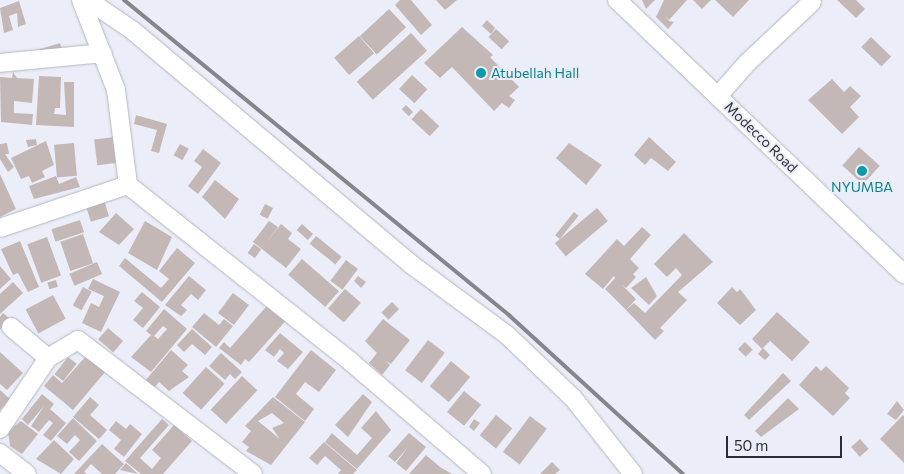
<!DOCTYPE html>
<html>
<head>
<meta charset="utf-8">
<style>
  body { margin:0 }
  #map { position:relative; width:904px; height:474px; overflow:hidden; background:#ebeef8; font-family:Commissioner,sans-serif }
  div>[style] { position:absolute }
  .building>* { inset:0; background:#c3b8b6; transform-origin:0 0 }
  .roads { filter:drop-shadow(0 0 1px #b2b6bf) drop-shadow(0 0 1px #b2b6bf) }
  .street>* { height:18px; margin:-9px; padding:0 9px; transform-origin:9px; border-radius:9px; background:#fff }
  .rail>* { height:4px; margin:-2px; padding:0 2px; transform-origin:2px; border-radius:2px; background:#84868c }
  .dots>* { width:14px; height:14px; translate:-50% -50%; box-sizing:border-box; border:2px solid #ebeef8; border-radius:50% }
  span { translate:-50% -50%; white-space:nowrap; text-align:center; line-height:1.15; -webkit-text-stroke:4px #ebeef8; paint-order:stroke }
  .culture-label { font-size:14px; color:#0d838f }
  .left { translate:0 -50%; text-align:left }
  .street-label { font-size:14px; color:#2b2d30 }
  .scale { position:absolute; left:726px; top:436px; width:116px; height:22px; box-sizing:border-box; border:2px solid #2b2d30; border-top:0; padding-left:6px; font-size:15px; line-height:18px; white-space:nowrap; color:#2b2d30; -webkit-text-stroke:4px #ebeef8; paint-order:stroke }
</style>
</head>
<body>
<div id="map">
  <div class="building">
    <i style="clip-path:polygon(400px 0,411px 0,432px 25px,421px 35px,395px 5px)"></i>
    <i style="clip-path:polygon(436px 0,457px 0,445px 10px)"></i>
    <i style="clip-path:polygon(642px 0,655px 0,646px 9px)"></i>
    <i style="clip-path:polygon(664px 0,687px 0,669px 20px,664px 15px,669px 21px,674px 22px,668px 29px,656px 17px)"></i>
    <i style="clip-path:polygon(693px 0,711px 0,702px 9px)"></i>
    <i style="clip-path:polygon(715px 0,749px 0,733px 17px)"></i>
    <i style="clip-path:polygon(837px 0,856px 0,865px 9px,856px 18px)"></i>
    <i style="clip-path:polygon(19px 1px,26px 24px,18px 27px,17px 13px,9px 16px,13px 30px,4px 33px,0 8px)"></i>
    <i style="left:389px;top:9px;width:25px;height:40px;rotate:47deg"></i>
    <i style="clip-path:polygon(487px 20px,495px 28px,491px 34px,482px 26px)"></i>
    <i style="clip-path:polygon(462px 27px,493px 55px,490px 57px,519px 87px,509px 96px,515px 100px,509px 108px,502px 103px,494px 111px,452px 67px,440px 78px,424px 63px)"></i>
    <i style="left:496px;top:29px;width:18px;height:11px;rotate:43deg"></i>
    <i style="left:411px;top:33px;width:24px;height:73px;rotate:48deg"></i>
    <i style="left:359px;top:36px;width:23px;height:33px;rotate:49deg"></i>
    <i style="left:871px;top:37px;width:28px;height:14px;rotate:44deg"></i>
    <i style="left:60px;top:43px;width:10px;height:40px;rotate:73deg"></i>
    <i style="clip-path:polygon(13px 72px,17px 78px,34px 79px,32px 103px,14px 101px,14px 113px,33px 114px,32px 125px,1px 122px,0 77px,12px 78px)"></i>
    <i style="left:412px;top:75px;width:21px;height:19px;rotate:43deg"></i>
    <i style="clip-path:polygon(39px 76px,61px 77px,60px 108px,55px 108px,54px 114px,66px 115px,64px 82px,74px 82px,74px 127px,36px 125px)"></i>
    <i style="clip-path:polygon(832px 79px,844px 92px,850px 86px,861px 96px,850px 107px,859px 117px,842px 134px,808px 100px)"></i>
    <i style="left:406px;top:105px;width:10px;height:6px;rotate:45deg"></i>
    <i style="left:421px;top:109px;width:25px;height:14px;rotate:43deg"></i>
    <i style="clip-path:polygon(136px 115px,167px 124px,159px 153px,151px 151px,157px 130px,134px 124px)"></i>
    <i style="left:115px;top:137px;width:26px;height:21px;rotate:83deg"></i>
    <i style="clip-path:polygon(649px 137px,676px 162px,668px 171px,651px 158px,645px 165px,634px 155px)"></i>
    <i style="clip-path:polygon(36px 139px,37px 145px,28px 147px,26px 140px)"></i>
    <i style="clip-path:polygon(46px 141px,54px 165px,42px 171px,45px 177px,32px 183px,29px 176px,21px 179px,11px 158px)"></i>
    <i style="clip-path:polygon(7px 143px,9px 154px,5px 154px,14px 167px,8px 172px,0 159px,0 144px)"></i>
    <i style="left:74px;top:143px;width:33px;height:20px;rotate:85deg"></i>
    <i style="clip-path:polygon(569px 143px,602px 165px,586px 185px,556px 158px)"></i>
    <i style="left:180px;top:144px;width:10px;height:13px;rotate:29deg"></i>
    <i style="left:859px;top:147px;width:28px;height:25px;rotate:42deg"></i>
    <i style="clip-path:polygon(203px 149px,221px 163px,198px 194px,188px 186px,202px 167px,194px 161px)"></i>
    <i style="clip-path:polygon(0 174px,16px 209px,0 217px)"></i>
    <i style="clip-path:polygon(56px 176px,59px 184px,76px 177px,80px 187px,34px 199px,29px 186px)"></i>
    <i style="clip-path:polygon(215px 180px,239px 199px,225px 219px,202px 197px)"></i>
    <i style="left:104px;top:200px;width:17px;height:19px;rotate:73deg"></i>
    <i style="left:265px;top:204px;width:9px;height:12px;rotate:27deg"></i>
    <i style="left:597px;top:208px;width:17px;height:55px;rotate:50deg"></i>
    <i style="left:574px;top:212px;width:6px;height:30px;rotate:39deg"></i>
    <i style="clip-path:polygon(116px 213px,134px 229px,119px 245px,99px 232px)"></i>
    <i style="left:80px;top:220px;width:13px;height:30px;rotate:72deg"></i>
    <i style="clip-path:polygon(145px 221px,172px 237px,157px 270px,128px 253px)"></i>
    <i style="clip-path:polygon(269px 221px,278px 227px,266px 243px,281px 224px,292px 233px,288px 239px,301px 249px,286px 268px,253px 242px)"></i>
    <i style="left:302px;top:224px;width:15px;height:8px;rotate:42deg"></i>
    <i style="clip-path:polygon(642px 227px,651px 235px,630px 259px,639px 268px,633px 274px,636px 277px,626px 288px,622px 285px,636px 299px,626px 310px,605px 289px,615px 278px,614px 276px,603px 289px,585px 274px,617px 239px,624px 246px)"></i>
    <i style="clip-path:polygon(684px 233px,713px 262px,678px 292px,687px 300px,660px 328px,664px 331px,655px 340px,626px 310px,634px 303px,645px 313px,682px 275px,676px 268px,667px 277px,654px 264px)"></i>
    <i style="left:83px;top:234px;width:31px;height:24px;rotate:71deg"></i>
    <i style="left:316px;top:236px;width:33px;height:10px;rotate:39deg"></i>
    <i style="left:47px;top:237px;width:41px;height:21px;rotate:70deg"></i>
    <i style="clip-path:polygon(20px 241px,39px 287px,28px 292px,18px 273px,13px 275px,1px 249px)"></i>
    <i style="left:254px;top:244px;width:9px;height:11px;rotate:36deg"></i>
    <i style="clip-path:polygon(177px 248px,195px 263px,162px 302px,119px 266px,125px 258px,161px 288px,169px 279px,159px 271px)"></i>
    <i style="left:302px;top:259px;width:49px;height:21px;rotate:41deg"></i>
    <i style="left:346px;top:260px;width:15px;height:26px;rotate:37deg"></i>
    <i style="left:97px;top:262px;width:13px;height:30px;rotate:67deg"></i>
    <i style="clip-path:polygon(0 266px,11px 279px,0 289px)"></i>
    <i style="clip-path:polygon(189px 276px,206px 290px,198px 300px,191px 294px,181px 305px,187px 310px,181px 316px,165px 305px)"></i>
    <i style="clip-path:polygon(358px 276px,366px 282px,361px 288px,354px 281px)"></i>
    <i style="clip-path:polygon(646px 277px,657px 296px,649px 305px,631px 288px)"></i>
    <i style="clip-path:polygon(93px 279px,120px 292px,101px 332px,82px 323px,91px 303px,99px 307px,104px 296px,88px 289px)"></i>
    <i style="left:56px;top:280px;width:7px;height:9px;rotate:74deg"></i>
    <i style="clip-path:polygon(13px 282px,23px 293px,0 314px,0 294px)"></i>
    <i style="left:83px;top:287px;width:10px;height:21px;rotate:29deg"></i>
    <i style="clip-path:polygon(732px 287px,737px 292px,740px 289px,756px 310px,740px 325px,717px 303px)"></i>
    <i style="left:345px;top:289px;width:21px;height:26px;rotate:41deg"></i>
    <i style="clip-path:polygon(142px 292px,160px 307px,143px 328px,133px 320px,143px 308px,134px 301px)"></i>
    <i style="left:233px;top:293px;width:20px;height:25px;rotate:37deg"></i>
    <i style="left:53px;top:295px;width:27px;height:31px;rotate:62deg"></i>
    <i style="clip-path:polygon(271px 301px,290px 316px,249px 362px,245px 359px,241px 365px,219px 348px,224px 342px,230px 348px)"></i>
    <i style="left:392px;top:302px;width:10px;height:15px;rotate:45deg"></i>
    <i style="clip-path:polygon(evenodd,164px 309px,187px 329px,151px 372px,131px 357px,151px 335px,146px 331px,164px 309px,163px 326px,167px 329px,158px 339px,154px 336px,163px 326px)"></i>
    <i style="clip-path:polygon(777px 312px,810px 342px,792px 361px,770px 341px,762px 349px,752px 339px)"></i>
    <i style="clip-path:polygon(3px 313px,10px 319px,0 330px,0 317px)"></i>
    <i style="clip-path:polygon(204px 313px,219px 325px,224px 319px,233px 326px,216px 347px,192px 327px)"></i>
    <i style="clip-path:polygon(383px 319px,410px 340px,391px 364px,386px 361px,390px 365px,382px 375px,369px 363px,377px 353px,365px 341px)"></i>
    <i style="left:108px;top:328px;width:20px;height:15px;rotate:41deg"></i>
    <i style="clip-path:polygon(192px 329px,212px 347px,205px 355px,192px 344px,184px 352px,177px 345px)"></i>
    <i style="clip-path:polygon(280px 333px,303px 352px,288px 369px,277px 361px,284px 353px,280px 349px,274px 357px,265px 350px)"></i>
    <i style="left:428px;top:340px;width:21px;height:38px;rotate:37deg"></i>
    <i style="left:745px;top:342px;width:11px;height:10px;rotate:45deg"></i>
    <i style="clip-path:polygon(763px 348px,770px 355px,765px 360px,758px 354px)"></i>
    <i style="clip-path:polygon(171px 350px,188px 365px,182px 371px,189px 377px,169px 391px,159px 382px,154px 388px,145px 381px)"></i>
    <i style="clip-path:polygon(311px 350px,336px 370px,319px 392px,305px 382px,296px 394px,314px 409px,305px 421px,275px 397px)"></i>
    <i style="clip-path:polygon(0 352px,23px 373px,7px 390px,0 384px)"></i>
    <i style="clip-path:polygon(221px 353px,242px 372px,235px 379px,230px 374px,225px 380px,209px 366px)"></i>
    <i style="clip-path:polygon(87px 355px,106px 371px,73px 410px,44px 386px,53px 375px,62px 383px)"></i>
    <i style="left:68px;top:357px;width:11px;height:22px;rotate:38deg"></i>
    <i style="left:451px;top:361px;width:25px;height:33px;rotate:40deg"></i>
    <i style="clip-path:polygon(816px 366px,821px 371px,826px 366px,849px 388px,845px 393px,850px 398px,833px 416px,799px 385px)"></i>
    <i style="left:206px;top:367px;width:25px;height:35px;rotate:42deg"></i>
    <i style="clip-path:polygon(783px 373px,791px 381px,749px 420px,744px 415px)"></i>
    <i style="left:242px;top:376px;width:21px;height:46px;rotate:43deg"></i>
    <i style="clip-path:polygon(0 390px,10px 399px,0 410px)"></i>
    <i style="left:464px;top:391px;width:22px;height:27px;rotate:39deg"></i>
    <i style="clip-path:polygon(42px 394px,54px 404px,50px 409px,66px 423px,51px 441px,43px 435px,53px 423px,49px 420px,39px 432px,31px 426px,44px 406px,28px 425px,22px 419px)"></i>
    <i style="clip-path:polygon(363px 394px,372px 402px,348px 437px,335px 425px)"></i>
    <i style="clip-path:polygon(90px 397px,99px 405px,90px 415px,107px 430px,99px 439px,73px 417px)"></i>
    <i style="clip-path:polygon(evenodd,273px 397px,305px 422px,271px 465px,246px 451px,249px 447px,242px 442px,251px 431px,245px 426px,273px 397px,272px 413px,284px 423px,272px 428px,280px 439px,258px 421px,272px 413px)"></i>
    <i style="clip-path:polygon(788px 398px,799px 409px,761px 437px,755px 431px)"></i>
    <i style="clip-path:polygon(897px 401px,904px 410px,896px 420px,887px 414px)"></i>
    <i style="clip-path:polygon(376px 411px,391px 430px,357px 469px,325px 442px,332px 433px,357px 455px,372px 438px,361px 428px)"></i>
    <i style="left:496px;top:415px;width:21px;height:26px;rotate:39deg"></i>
    <i style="clip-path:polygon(903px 415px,904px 416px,904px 463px,880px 439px)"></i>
    <i style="left:530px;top:416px;width:21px;height:45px;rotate:37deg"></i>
    <i style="clip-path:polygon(73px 418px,97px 441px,79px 461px,69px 452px,80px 440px,75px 435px,67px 444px,57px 436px)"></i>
    <i style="clip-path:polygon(162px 419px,169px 425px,140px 458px,152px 469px,161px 458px,152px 450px,174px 425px,192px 441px,163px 474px,141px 474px,125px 461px)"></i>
    <i style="clip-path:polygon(474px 419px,480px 423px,474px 431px,469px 427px)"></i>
    <i style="clip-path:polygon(21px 421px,38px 434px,22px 454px,10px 446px,8px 431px)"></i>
    <i style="clip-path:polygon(116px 421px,126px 429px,130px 424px,142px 434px,124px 457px,114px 449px,121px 440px,109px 430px)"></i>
    <i style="clip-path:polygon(409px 433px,426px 447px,406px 471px,396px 463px,409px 446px,395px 462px,388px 456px)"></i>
    <i style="left:860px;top:439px;width:13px;height:12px;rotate:48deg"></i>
    <i style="clip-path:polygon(54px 440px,74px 459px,61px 474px,36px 459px)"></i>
    <i style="clip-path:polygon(324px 442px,357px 470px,353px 474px,338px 474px,341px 470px,325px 456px,317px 465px,309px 458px)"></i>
    <i style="clip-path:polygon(102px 444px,124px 464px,115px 474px,102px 474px,91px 464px,84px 472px,87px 474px,74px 474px)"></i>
    <i style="clip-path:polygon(426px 455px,440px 467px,452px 474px,409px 474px)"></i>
    <i style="clip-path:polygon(552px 462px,560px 470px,555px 474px,540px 474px)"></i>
    <i style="clip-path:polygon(126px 463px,138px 474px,120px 470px)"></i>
  </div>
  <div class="roads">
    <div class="street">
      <i style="left:81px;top:0;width:97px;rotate:68.7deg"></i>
      <i style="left:116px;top:90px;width:96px;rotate:82.8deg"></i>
      <i style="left:88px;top:0;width:53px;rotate:34.3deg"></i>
      <i style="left:132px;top:30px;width:366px;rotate:40deg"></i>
      <i style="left:412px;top:265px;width:118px;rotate:36.4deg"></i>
      <i style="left:507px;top:335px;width:91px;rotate:43.7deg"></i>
      <i style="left:573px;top:398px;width:97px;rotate:51.7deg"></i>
      <i style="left:617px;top:0;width:397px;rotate:43.7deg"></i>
      <i style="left:0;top:63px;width:103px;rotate:-5.5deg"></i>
      <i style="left:718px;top:96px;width:44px;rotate:-48.7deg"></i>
      <i style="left:747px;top:63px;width:89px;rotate:-43.2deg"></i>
      <i style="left:0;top:228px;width:135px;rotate:-18.6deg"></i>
      <i style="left:128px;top:185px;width:285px;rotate:38.4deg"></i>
      <i style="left:351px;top:362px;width:172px;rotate:40.5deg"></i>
      <i style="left:11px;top:327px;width:48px;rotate:40deg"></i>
      <i style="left:0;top:429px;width:86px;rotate:-55.9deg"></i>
      <i style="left:48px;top:358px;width:35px;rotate:-31deg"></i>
      <i style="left:78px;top:340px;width:220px;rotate:37.4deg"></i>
      <i style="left:0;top:453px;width:34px;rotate:38deg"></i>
    </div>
  </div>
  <div class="rail">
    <i style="left:124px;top:0;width:499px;rotate:39.3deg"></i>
    <i style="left:510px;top:316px;width:234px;rotate:42.4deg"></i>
  </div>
  <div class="dots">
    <i style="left:481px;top:73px;background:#0f9aa8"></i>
    <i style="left:862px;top:171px;background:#0f9aa8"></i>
  </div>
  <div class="culture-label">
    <span class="left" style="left:491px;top:73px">Atubellah Hall</span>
    <span style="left:862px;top:187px">NYUMBA</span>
  </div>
  <div class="street-label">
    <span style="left:761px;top:137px;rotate:44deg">Modecco Road</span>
  </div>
  <div class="scale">50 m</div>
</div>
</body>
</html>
